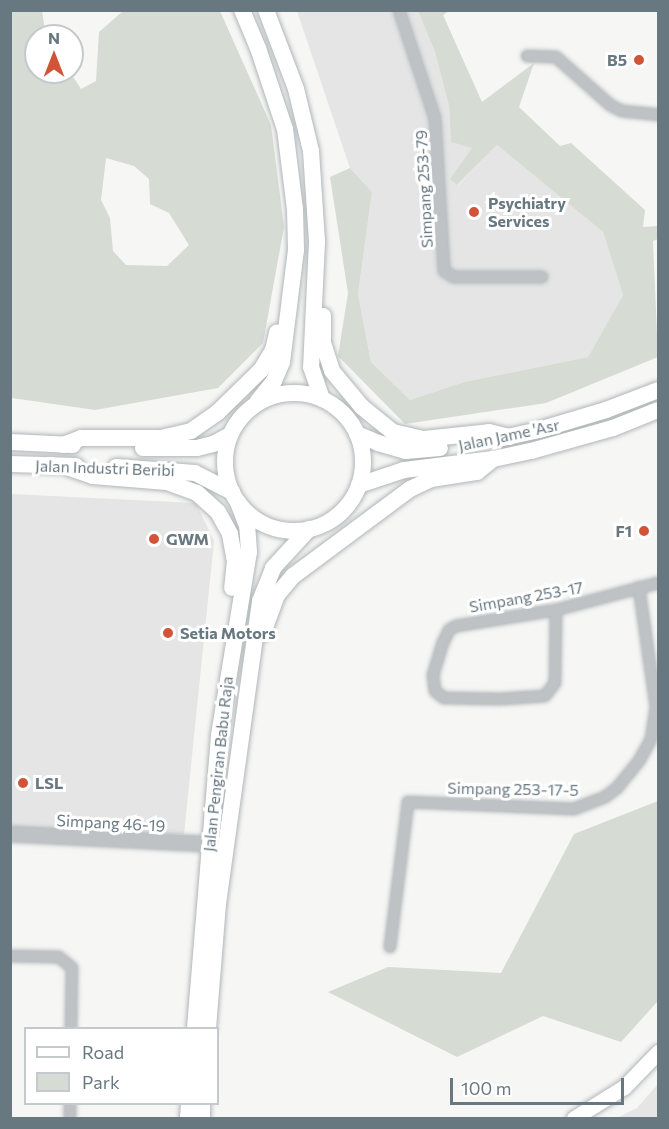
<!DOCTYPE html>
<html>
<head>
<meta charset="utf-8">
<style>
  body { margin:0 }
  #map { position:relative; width:669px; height:1129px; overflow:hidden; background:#f6f6f4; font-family:Commissioner,sans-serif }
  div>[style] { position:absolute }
  .built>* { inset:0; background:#e4e5e4 }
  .green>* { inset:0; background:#d6dbd3 }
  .roads { filter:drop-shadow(0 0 2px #b0b6b9) drop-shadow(0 0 2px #b0b6b9) }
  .minor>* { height:10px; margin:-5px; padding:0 5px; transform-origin:5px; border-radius:5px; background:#bec2c5 }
  .tertiary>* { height:14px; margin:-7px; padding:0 7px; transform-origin:7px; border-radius:7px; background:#bec2c5 }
  .secondary>* { height:15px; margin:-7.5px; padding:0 7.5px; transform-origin:7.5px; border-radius:7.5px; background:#fff }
  .primary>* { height:16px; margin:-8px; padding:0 8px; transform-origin:8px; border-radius:8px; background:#fff }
  .primary>.ring { margin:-8px; padding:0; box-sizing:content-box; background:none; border:16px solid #fff; border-radius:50% }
  .dots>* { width:16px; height:16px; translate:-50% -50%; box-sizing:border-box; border:3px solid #fff; border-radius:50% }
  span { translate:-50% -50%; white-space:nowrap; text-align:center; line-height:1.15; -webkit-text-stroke:6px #fff; paint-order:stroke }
  .poi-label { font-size:16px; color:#687881; font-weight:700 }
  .right { translate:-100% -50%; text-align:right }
  .left { translate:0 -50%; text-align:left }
  .street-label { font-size:16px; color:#687881 }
  .frame { position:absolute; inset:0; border:12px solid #687881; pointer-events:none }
  .legend { position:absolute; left:24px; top:1027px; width:195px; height:78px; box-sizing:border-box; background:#fff; border:2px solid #c3c9cd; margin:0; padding:8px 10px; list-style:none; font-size:18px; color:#687881 }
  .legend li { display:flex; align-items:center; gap:12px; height:30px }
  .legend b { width:30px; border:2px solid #c3c9cd }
  .north { position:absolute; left:24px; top:24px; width:60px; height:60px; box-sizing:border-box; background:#fff; border:2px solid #c3c9cd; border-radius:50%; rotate:0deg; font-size:16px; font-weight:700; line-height:24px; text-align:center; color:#687881 }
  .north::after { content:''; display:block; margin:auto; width:21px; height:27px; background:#d15438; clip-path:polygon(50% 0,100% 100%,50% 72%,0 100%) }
  .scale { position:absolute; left:450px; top:1078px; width:174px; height:27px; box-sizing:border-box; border:3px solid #687881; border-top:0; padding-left:8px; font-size:18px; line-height:21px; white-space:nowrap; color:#687881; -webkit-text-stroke:4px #fff; paint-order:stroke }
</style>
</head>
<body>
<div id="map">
  <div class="built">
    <i style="clip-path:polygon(297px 11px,418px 11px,435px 52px,449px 106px,451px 142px,473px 147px,451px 179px,458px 185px,497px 145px,603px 232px,623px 295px,588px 357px,464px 382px,410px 400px,371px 362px,358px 294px,372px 192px,350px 168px)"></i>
    <i style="clip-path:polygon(10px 494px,196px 503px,214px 541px,184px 834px,11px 834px)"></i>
    <i style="clip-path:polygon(658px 1084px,658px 1118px,617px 1118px,637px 1108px)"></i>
  </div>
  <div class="green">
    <i style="clip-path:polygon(evenodd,13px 11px,42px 11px,46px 36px,36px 36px,36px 72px,70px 72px,81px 89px,96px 81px,99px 32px,123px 11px,220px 11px,271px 125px,284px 227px,263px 343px,218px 388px,95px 410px,12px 398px,10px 13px,13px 11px,106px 158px,134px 166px,149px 179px,150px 204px,169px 213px,189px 245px,167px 266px,126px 265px,113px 251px,110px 218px,101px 200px,106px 158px)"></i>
    <i style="clip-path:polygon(418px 11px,449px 11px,443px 15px,482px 102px,534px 63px,519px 107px,560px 146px,571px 143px,645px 210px,643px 227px,658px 226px,658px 239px,653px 241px,658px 357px,546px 403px,405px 424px,338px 356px,348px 293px,330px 177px,350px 168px,372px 192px,358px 294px,371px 362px,410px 400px,464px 382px,588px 357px,623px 295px,603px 232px,497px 145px,457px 185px,450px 179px,472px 148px,451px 142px,449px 106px,435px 52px)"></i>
    <i style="clip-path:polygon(658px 801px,658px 1001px,621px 1042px,543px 1016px,457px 1057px,328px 992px,388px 967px,501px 973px,574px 834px)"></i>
  </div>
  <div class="roads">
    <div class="minor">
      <i style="left:399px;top:10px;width:114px;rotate:71.6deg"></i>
      <i style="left:435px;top:118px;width:153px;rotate:86.6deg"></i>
      <i style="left:444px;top:271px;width:12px;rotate:31deg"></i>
      <i style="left:454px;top:277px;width:88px"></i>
      <i style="left:527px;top:56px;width:29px;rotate:2deg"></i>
      <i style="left:556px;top:57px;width:72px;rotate:41.6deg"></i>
      <i style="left:610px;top:105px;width:13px;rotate:27deg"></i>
      <i style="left:622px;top:111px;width:36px;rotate:6deg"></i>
      <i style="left:556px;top:610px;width:73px;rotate:90.8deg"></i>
      <i style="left:555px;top:683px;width:16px;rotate:128deg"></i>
      <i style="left:545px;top:696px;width:45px;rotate:176.2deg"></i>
      <i style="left:500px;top:699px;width:56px;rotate:-179deg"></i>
      <i style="left:444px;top:698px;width:11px;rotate:-142deg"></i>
      <i style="left:435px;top:691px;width:16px;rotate:-97deg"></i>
      <i style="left:433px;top:675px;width:34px;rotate:-73deg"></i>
      <i style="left:443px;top:643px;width:14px;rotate:-65deg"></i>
      <i style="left:449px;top:630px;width:8px;rotate:-30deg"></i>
      <i style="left:456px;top:626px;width:101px;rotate:-9.1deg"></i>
      <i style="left:556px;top:610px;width:106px;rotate:-14.8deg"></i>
      <i style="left:390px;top:947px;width:146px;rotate:-82.9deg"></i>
      <i style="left:408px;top:802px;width:166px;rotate:2.4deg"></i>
      <i style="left:574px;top:809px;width:33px;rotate:-21deg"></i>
      <i style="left:605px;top:797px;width:15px;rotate:-37deg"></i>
      <i style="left:617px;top:788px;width:35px;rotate:-51deg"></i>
      <i style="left:639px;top:761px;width:25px;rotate:-61deg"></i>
      <i style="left:651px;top:739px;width:32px;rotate:-81deg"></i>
      <i style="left:656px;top:707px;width:121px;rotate:-98.1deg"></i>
      <i style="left:10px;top:956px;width:49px;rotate:1.2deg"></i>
      <i style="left:59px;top:957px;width:17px;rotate:40deg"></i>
      <i style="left:72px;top:968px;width:60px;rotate:91deg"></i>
      <i style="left:70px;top:1118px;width:14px;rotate:-90deg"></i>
    </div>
    <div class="tertiary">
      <i style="left:10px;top:834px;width:199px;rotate:2.9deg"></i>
    </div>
    <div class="secondary">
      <i style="left:574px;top:1118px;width:59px;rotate:-31.8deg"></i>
      <i style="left:624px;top:1087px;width:49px;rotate:-45.8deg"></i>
    </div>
    <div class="primary">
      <i style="left:242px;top:10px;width:41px;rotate:67.2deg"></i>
      <i style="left:258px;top:48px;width:85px;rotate:71.6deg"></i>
      <i style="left:285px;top:129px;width:81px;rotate:82.9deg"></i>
      <i style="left:295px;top:209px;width:41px;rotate:88.6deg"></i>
      <i style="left:296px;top:250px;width:113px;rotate:97.1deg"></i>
      <i style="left:282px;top:362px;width:21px;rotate:113deg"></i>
      <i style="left:274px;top:381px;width:26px;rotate:129deg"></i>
      <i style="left:266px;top:10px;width:85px;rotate:69.2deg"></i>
      <i style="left:296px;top:89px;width:64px;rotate:76.4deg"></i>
      <i style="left:311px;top:151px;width:91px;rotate:86.2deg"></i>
      <i style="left:317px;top:242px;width:125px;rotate:92.7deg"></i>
      <i style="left:311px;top:367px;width:34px;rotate:71deg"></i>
      <i style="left:323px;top:316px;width:27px;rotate:90deg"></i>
      <i style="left:323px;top:343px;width:29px;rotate:72deg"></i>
      <i style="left:332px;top:371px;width:47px;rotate:50.2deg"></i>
      <i style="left:362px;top:407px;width:40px;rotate:39deg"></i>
      <i style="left:393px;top:432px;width:32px;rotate:13deg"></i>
      <i style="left:424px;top:439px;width:65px;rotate:-6.1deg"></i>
      <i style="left:489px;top:432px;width:21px;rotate:14deg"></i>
      <i class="ring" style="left:225px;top:393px;width:122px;height:122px"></i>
      <i style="left:357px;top:434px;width:23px;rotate:23deg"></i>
      <i style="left:378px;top:443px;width:29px;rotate:16deg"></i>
      <i style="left:406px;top:451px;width:34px;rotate:-5deg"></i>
      <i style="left:498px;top:439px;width:42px;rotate:-12.4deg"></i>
      <i style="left:539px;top:430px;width:70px;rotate:-16.6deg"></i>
      <i style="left:606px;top:410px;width:56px;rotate:-21deg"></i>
      <i style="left:10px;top:442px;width:63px;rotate:2.7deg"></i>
      <i style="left:63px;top:445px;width:19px;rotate:-21deg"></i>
      <i style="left:81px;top:438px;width:80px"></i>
      <i style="left:161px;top:438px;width:31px;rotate:-13deg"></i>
      <i style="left:191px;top:431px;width:33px;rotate:-35deg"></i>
      <i style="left:218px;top:412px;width:60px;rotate:-44.3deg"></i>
      <i style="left:261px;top:370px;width:23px;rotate:-59deg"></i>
      <i style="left:273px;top:350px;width:18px;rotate:-77deg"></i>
      <i style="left:143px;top:448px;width:54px"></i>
      <i style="left:197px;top:448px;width:16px;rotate:-14deg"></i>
      <i style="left:213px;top:444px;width:19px;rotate:-28deg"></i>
      <i style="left:10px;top:464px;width:66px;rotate:1.7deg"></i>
      <i style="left:64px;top:466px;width:31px;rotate:19deg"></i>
      <i style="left:93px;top:476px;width:74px;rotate:4.6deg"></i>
      <i style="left:167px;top:482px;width:32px;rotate:20deg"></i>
      <i style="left:197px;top:493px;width:28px;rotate:42deg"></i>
      <i style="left:218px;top:512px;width:25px;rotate:61deg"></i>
      <i style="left:230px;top:534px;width:27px;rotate:80deg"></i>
      <i style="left:235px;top:561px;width:27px;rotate:96deg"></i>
      <i style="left:116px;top:467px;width:79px;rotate:4.3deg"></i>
      <i style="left:195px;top:473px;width:42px;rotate:27.2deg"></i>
      <i style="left:359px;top:485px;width:47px;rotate:-18.4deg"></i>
      <i style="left:404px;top:470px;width:90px;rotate:-7deg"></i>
      <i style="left:493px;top:459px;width:39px;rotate:-12deg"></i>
      <i style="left:531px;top:451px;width:85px;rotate:-15.7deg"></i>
      <i style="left:613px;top:428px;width:48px;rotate:-21.8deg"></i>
      <i style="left:263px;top:633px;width:40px;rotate:-69.8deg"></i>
      <i style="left:277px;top:595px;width:25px;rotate:-50deg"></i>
      <i style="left:293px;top:576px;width:146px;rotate:-36.6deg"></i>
      <i style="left:410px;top:489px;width:23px;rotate:-25deg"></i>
      <i style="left:431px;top:479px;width:47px;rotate:-8.7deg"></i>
      <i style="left:477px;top:472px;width:21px;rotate:-39deg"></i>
      <i style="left:195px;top:1028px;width:294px;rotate:-85.3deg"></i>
      <i style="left:219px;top:735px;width:185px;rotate:-80.7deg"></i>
      <i style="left:249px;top:552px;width:26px;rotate:-94deg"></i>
      <i style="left:247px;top:526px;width:26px;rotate:-111deg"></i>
      <i style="left:208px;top:1028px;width:124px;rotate:-85.4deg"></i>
      <i style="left:218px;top:904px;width:306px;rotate:-82.1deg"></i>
      <i style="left:260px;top:601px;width:35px;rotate:-68deg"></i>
      <i style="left:273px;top:568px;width:53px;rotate:-47.3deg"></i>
      <i style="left:188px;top:1118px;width:14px;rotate:-86deg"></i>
      <i style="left:202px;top:1118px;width:14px;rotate:-90deg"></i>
    </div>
  </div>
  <div class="dots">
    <i style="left:639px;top:60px;background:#d15438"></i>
    <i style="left:474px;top:212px;background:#d15438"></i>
    <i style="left:644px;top:531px;background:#d15438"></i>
    <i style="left:154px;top:539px;background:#d15438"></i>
    <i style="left:168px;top:633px;background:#d15438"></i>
    <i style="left:23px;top:783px;background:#d15438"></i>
  </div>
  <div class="poi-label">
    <span class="right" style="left:627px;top:60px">B5</span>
    <span class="left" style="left:488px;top:212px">Psychiatry<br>Services</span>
    <span class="right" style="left:632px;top:531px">F1</span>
    <span class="left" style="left:166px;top:539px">GWM</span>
    <span class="left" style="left:180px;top:633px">Setia Motors</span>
    <span class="left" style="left:35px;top:783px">LSL</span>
  </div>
  <div class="street-label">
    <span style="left:424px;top:189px;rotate:-93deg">Simpang 253-79</span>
    <span style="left:509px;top:435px;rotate:-12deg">Jalan Jame 'Asr</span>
    <span style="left:105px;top:468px;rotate:2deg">Jalan Industri Beribi</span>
    <span style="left:526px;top:597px;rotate:-10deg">Simpang 253-17</span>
    <span style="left:218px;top:764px;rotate:-84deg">Jalan Pengiran Babu Raja</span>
    <span style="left:513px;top:789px;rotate:1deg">Simpang 253-17-5</span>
    <span style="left:111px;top:823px;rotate:3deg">Simpang 46-19</span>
  </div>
  <div class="frame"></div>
  <ul class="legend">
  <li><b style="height:8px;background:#fff"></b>Road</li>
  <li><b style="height:16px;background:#d6dbd3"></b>Park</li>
  </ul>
  <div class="north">N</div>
  <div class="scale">100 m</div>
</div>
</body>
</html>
